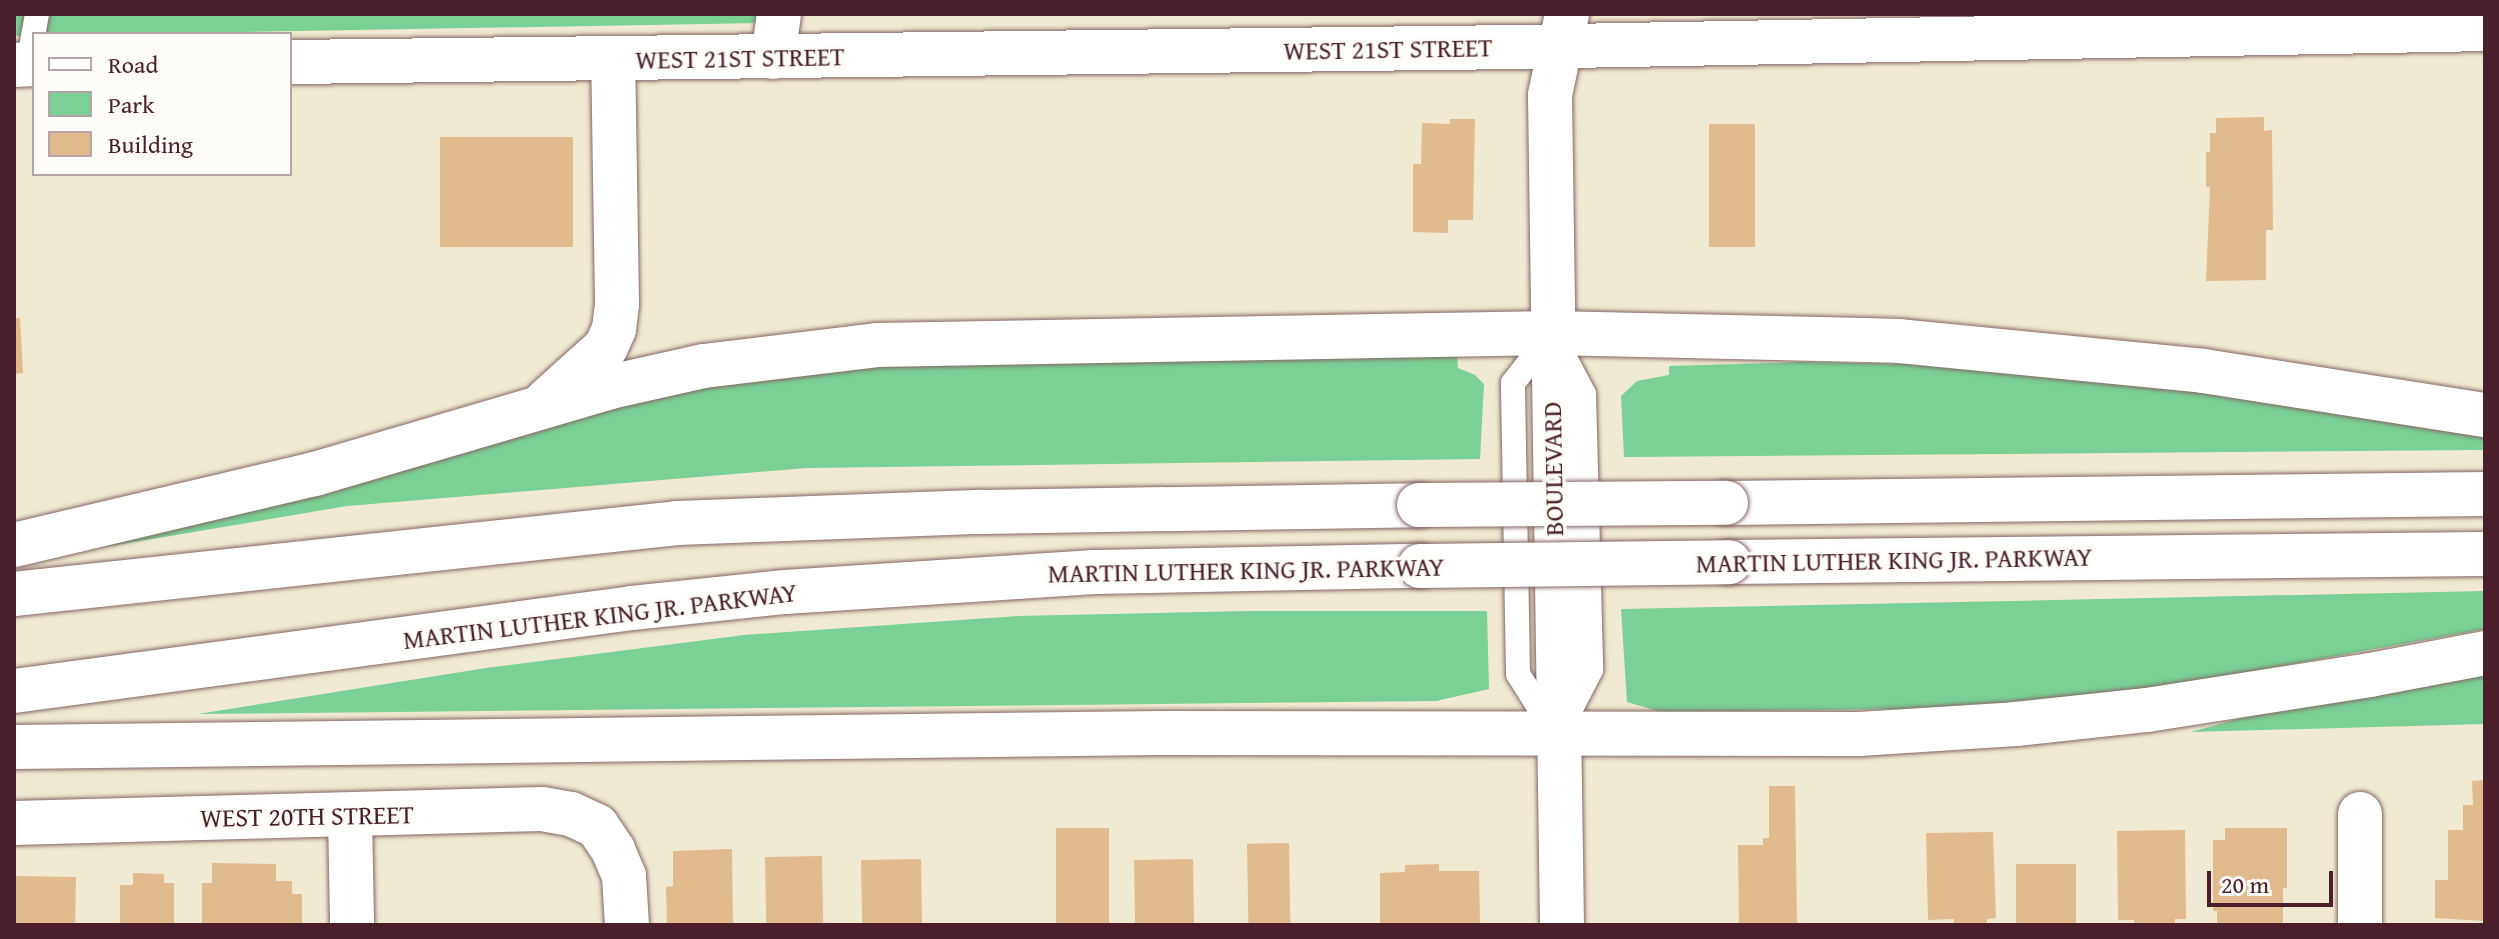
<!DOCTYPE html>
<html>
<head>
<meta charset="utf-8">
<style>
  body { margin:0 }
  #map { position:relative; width:2499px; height:939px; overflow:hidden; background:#f0ead2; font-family:"Gentium Book Plus",serif }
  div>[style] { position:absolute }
  .green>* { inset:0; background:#7ad095 }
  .building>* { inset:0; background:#e1ba8d; transform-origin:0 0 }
  .roads { filter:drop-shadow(0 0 2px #846665) drop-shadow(0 0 2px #846665) }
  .lane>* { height:24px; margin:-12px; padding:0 12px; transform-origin:12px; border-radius:12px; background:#fff }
  .street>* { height:44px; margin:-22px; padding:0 22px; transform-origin:22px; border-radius:22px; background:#fff }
  .secondary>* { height:44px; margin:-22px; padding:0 22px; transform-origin:22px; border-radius:22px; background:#fff }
  .highway>* { height:44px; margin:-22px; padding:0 22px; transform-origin:22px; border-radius:22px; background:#fff }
  .bridges { filter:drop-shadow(0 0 2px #846665) drop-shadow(0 0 2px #846665) }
  .highway-bridge>* { height:44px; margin:-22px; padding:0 22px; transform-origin:22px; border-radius:22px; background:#fff }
  span { translate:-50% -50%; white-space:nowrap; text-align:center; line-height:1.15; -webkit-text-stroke:7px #fdfcf7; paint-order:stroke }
  .street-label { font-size:26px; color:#4a1f2b }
  .frame { position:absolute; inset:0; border:16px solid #4a1f2b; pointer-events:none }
  .legend { position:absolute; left:32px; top:32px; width:260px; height:144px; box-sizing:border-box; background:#fdfcf7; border:2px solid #b5a4a5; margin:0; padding:10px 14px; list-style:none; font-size:24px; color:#4a1f2b }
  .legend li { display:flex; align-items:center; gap:16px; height:40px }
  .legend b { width:40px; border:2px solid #b5a4a5 }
  .scale { position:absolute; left:2207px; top:871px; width:126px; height:36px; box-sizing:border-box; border:4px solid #4a1f2b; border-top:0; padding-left:10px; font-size:24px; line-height:28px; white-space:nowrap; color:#4a1f2b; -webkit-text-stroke:6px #fdfcf7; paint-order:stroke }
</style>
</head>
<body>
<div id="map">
  <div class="green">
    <i style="clip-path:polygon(14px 14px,761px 14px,760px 23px,14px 36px)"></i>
    <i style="clip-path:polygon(1457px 354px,1458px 368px,1475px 375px,1484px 384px,1480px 459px,807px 468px,347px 506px,99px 548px,596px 403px,872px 356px)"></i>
    <i style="clip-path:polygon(1801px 362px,1909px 364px,2119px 379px,2485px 431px,2485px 450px,1624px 457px,1621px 396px,1637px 381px,1669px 375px,1669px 366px)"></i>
    <i style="clip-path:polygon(2485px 591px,2485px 629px,2184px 684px,2052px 699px,1902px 709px,1661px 712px,1627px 702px,1621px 609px)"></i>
    <i style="clip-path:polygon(1248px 611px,1487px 611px,1489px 689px,1436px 701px,198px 714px,486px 668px,744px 635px,1018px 616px)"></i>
    <i style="clip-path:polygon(2452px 673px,2485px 676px,2485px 724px,2191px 732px,2295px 703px)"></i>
  </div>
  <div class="building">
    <i style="clip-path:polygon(2264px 117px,2264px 131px,2272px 130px,2273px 230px,2266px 230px,2266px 280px,2206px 281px,2210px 187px,2206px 187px,2206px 152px,2210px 152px,2210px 133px,2216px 133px,2216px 118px)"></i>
    <i style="clip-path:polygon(1450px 119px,1475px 119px,1473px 220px,1448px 220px,1448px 233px,1413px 232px,1413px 164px,1421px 164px,1422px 123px,1450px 124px)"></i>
    <i style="left:1709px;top:124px;width:46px;height:123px"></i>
    <i style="left:440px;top:137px;width:133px;height:110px"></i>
    <i style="clip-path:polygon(14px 318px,20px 318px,23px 373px,14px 374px)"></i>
    <i style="clip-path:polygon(2485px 780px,2485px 918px,2482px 921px,2435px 918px,2435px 880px,2448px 880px,2448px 830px,2463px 830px,2463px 805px,2473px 805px,2472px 781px)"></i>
    <i style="clip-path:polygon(1769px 786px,1795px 786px,1797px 925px,1739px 925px,1738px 845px,1763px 845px,1763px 838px,1769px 838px)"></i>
    <i style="left:1056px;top:828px;width:53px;height:97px"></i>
    <i style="clip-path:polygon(2225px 828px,2287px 828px,2287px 888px,2283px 888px,2283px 924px,2217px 924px,2217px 911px,2213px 911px,2213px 840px,2225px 840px)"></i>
    <i style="clip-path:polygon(2185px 830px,2186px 919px,2175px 919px,2175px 925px,2134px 925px,2134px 920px,2118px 920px,2117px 831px)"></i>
    <i style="clip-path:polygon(1993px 832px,1996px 918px,1987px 919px,1987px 925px,1954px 925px,1954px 919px,1928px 920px,1926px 833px)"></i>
    <i style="left:1289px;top:843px;width:82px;height:42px;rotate:89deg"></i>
    <i style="clip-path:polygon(732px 849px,733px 925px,667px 924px,666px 887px,673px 886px,673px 851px)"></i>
    <i style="left:822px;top:856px;width:69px;height:57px;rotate:89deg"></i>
    <i style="left:921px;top:859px;width:66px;height:60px;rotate:89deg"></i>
    <i style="left:1193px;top:859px;width:66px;height:59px;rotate:89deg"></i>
    <i style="clip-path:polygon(212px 863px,276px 864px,276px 881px,292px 881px,292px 894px,302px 894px,302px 924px,202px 925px,202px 883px,212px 883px)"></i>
    <i style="clip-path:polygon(1439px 864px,1439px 871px,1479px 871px,1480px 925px,1380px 925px,1380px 873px,1405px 872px,1405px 865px)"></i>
    <i style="left:2076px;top:864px;width:61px;height:60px;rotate:90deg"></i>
    <i style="clip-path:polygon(133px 873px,164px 874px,164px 883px,174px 883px,174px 925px,120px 925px,120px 885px,133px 885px)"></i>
    <i style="left:14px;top:876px;width:62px;height:49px;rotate:1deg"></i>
  </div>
  <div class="roads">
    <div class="lane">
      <i style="left:28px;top:64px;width:51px;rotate:-79.8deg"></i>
      <i style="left:1552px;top:333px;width:69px;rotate:62.3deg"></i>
      <i style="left:1584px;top:394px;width:276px;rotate:88.5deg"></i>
      <i style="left:1591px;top:670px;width:74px;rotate:117.3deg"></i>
      <i style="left:1557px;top:736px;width:73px;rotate:-122.2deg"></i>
      <i style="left:1518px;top:674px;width:291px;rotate:-91deg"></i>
      <i style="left:1513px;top:383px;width:63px;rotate:-52deg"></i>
    </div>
    <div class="street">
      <i style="left:773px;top:57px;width:43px;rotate:-82.1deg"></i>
      <i style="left:2360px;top:814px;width:111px;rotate:90deg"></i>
      <i style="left:350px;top:816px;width:109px;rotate:88.9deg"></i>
      <i style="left:14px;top:823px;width:528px;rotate:-1.52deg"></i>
      <i style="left:542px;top:809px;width:29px;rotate:10deg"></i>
      <i style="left:571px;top:814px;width:29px;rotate:25deg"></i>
      <i style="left:597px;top:826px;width:29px;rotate:56deg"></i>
      <i style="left:613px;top:850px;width:28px;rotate:67deg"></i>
      <i style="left:624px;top:876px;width:49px;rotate:86.5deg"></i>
    </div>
    <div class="secondary">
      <i style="left:290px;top:62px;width:1225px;rotate:-0.7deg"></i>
      <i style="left:1515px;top:47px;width:970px;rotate:-1.06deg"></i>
      <i style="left:14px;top:65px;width:20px;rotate:-3deg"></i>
      <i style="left:1562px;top:925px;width:830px;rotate:-90.83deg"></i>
      <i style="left:1550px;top:95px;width:83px;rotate:-78.1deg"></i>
    </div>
    <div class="highway">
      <i style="left:546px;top:401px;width:81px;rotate:-42deg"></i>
      <i style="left:606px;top:347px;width:20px;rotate:-66deg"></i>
      <i style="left:614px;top:329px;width:26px;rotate:-83deg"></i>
      <i style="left:617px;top:303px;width:243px;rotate:-90.9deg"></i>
      <i style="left:1726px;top:503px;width:759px;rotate:-0.68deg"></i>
      <i style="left:14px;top:545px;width:309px;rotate:-13.3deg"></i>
      <i style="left:315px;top:474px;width:308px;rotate:-16.4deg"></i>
      <i style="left:610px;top:387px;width:96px;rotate:-12.6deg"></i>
      <i style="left:704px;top:366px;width:174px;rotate:-6.9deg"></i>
      <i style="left:877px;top:345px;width:675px;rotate:-1.02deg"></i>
      <i style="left:1552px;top:333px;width:347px;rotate:1.3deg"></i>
      <i style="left:1899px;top:341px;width:305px;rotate:5.6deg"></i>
      <i style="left:2203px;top:371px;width:285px;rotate:8.9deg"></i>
      <i style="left:1729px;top:562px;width:756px;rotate:-0.61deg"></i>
      <i style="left:14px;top:594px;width:667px;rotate:-6.11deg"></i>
      <i style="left:677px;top:523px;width:305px;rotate:-2.1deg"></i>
      <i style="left:982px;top:512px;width:437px;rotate:-0.9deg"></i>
      <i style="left:14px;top:691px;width:624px;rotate:-7.65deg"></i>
      <i style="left:632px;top:608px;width:154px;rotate:-6deg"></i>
      <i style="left:785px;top:592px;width:310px;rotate:-3.7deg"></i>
      <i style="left:1094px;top:572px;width:326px;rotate:-1.1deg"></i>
      <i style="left:14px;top:747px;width:1146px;rotate:-0.7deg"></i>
      <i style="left:1160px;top:733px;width:699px;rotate:0.08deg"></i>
      <i style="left:1859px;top:734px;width:157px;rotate:-3.6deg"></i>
      <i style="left:2016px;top:724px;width:132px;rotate:-6.1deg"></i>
      <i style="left:2147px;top:710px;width:226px;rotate:-8.9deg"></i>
      <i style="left:2370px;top:675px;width:117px;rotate:-10.8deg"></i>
    </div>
  </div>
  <div class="bridges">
    <div class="highway-bridge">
      <i style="left:1419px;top:505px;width:307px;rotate:-0.4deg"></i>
      <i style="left:1420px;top:566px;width:309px;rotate:-0.7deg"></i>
    </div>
  </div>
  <div class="street-label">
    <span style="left:1388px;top:49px;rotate:-1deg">WEST 21ST STREET</span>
    <span style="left:740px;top:58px;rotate:-1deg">WEST 21ST STREET</span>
    <span style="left:1553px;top:469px;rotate:-91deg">BOULEVARD</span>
    <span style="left:1894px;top:560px;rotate:-1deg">MARTIN LUTHER KING JR. PARKWAY</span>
    <span style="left:1246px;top:570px;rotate:-1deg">MARTIN LUTHER KING JR. PARKWAY</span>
    <span style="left:600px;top:616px;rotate:-7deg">MARTIN LUTHER KING JR. PARKWAY</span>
    <span style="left:307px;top:816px;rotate:-1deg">WEST 20TH STREET</span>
  </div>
  <div class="frame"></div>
  <ul class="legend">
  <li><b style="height:10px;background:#fff"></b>Road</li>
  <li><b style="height:22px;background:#7ad095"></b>Park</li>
  <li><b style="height:22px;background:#e1ba8d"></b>Building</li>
  </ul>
  <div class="scale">20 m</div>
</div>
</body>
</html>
